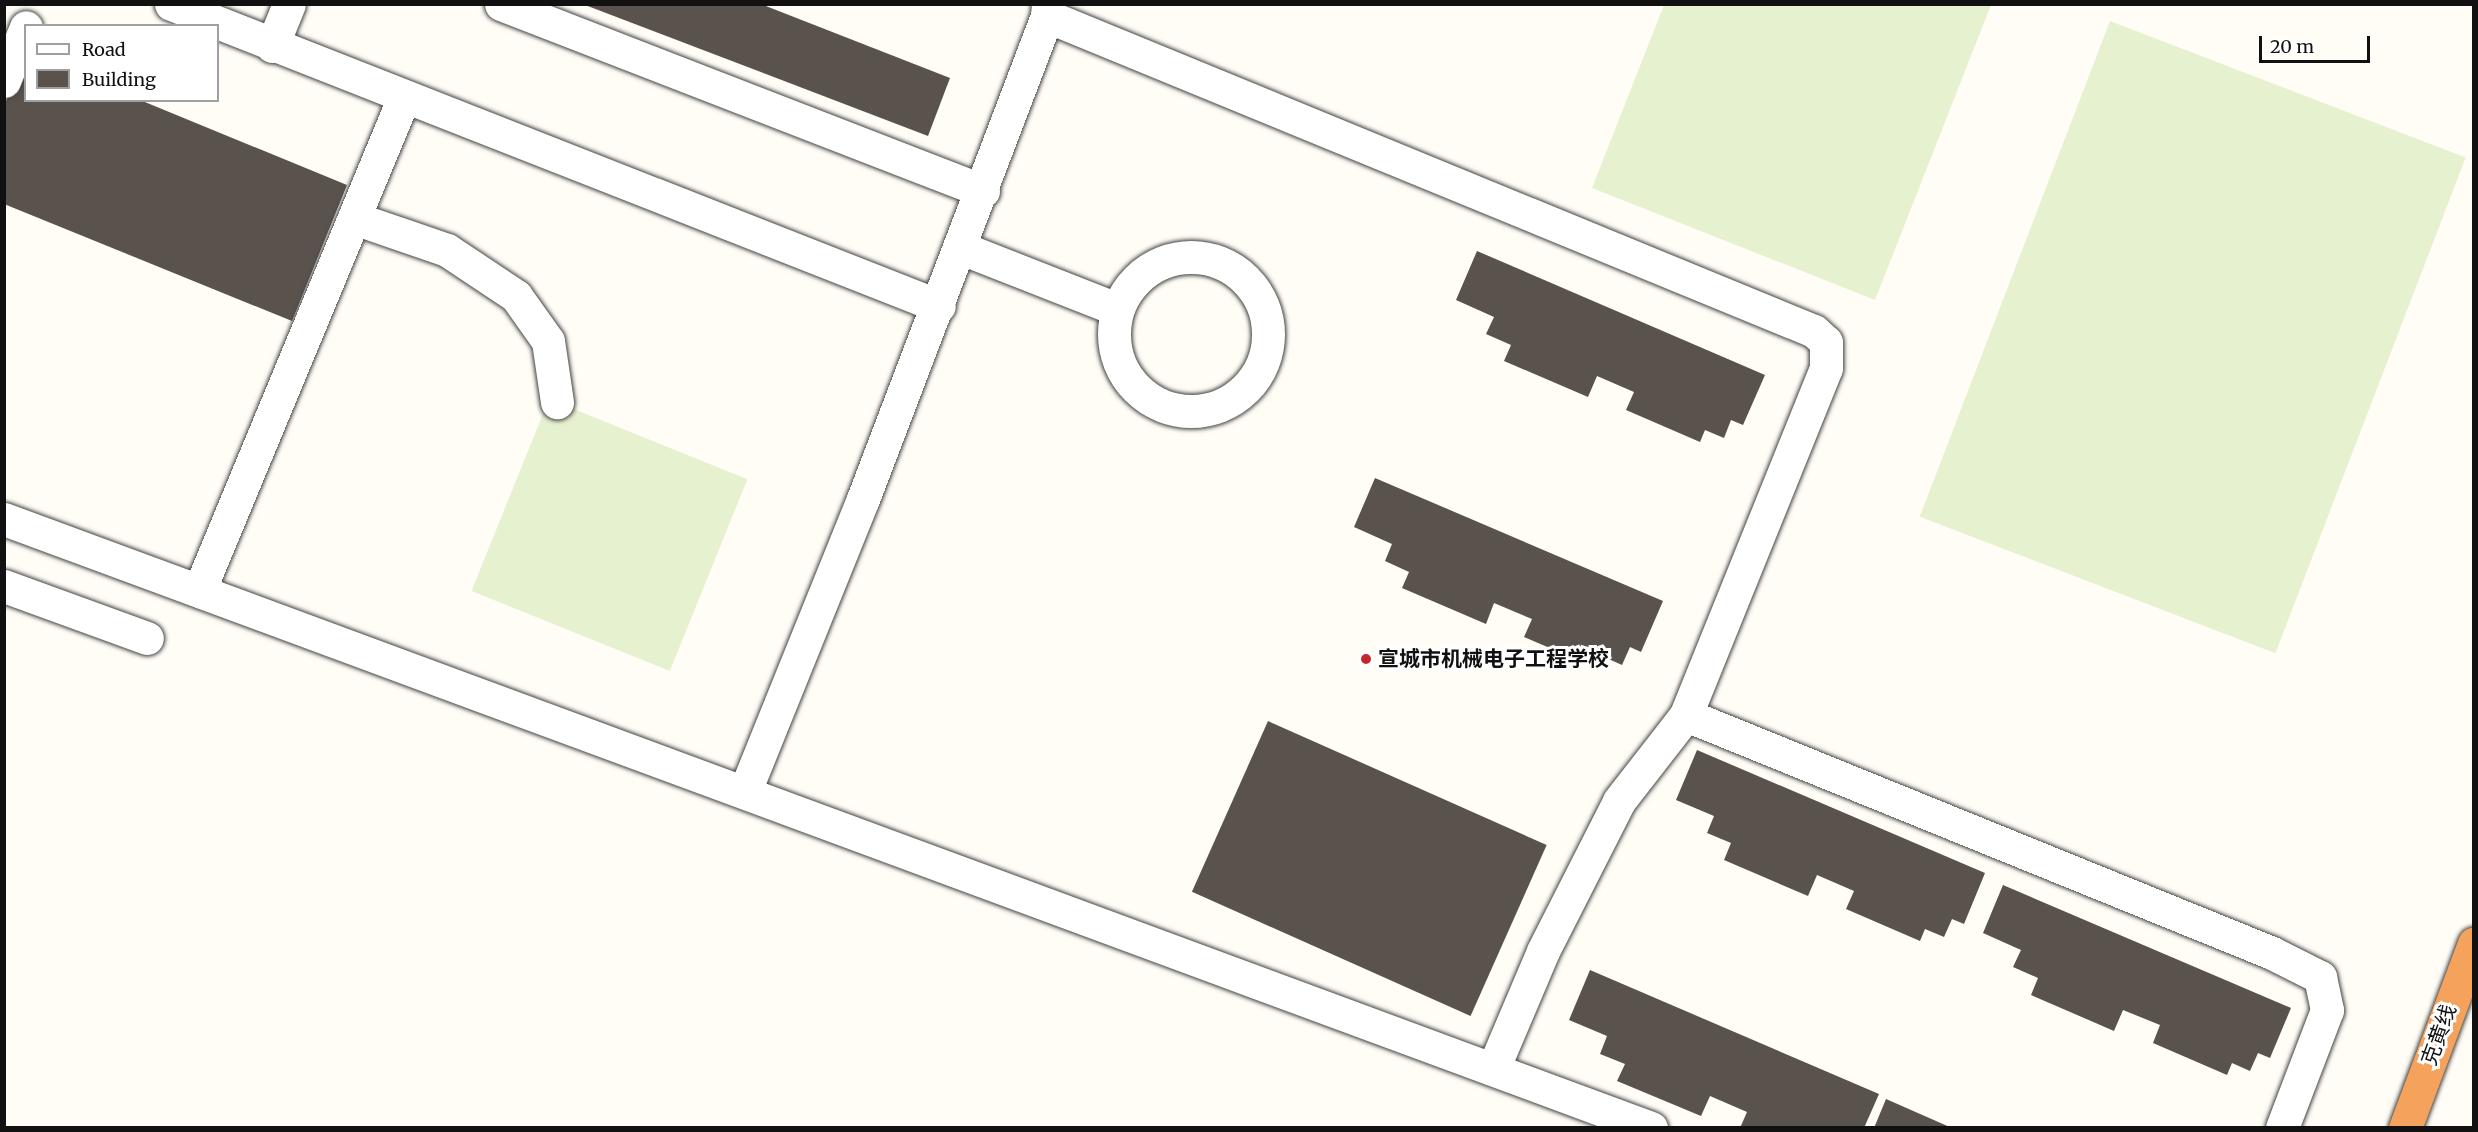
<!DOCTYPE html>
<html>
<head>
<meta charset="utf-8">
<style>
  body { margin:0 }
  #map { position:relative; width:2478px; height:1132px; overflow:hidden; background:#fffdf5; font-family:Merriweather,"Noto Sans SC",serif }
  div>[style] { position:absolute }
  .pitch>* { inset:0; background:#e6f2cf; transform-origin:0 0 }
  .building>* { inset:0; background:#5a524d; transform-origin:0 0 }
  .roads { filter:drop-shadow(0 0 2px #444) drop-shadow(0 0 2px #444) }
  .minor>* { height:33px; margin:-16.5px; padding:0 16.5px; transform-origin:16.5px; border-radius:16.5px; background:#fff }
  .minor>.ring { margin:-16.5px; padding:0; box-sizing:content-box; background:none; border:33px solid #fff; border-radius:50% }
  .highway>* { height:33px; margin:-16.5px; padding:0 16.5px; transform-origin:16.5px; border-radius:16.5px; background:#f5a25d }
  .dots>* { width:16px; height:16px; translate:-50% -50%; box-sizing:border-box; border:3px solid #fff; border-radius:50% }
  span { translate:-50% -50%; white-space:nowrap; text-align:center; line-height:1.15; -webkit-text-stroke:6px #fff; paint-order:stroke }
  .poi-label { font-size:21px; color:#111; font-weight:700 }
  .left { translate:0 -50%; text-align:left }
  .street-label { font-size:21px; color:#111 }
  .frame { position:absolute; inset:0; border:6px solid #111; pointer-events:none }
  .legend { position:absolute; left:24px; top:24px; width:195px; height:78px; box-sizing:border-box; background:#fff; border:2px solid #a0a0a0; margin:0; padding:8px 10px; list-style:none; font-size:18px; color:#111 }
  .legend li { display:flex; align-items:center; gap:12px; height:30px }
  .legend b { width:30px; border:2px solid #a0a0a0 }
  .scale { position:absolute; left:2259px; top:36px; width:111px; height:27px; box-sizing:border-box; border:3px solid #111; border-top:0; padding-left:8px; font-size:18px; line-height:21px; white-space:nowrap; color:#111; -webkit-text-stroke:4px #fff; paint-order:stroke }
</style>
</head>
<body>
<div id="map">
  <div class="pitch">
    <i style="clip-path:polygon(1664px 5px,1991px 5px,1875px 300px,1592px 188px)"></i>
    <i style="left:2110px;top:21px;width:381px;height:531px;rotate:21deg"></i>
    <i style="left:549px;top:399px;width:214px;height:207px;rotate:22deg"></i>
  </div>
  <div class="building">
    <i style="clip-path:polygon(761px 4px,950px 78px,928px 136px,585px 5px)"></i>
    <i style="clip-path:polygon(25px 55px,26px 100px,140px 100px,347px 185px,292px 321px,4px 204px,4px 106px)"></i>
    <i style="clip-path:polygon(1477px 251px,1765px 375px,1743px 425px,1731px 420px,1724px 438px,1705px 430px,1700px 442px,1626px 410px,1634px 392px,1597px 376px,1588px 397px,1504px 361px,1511px 345px,1486px 334px,1494px 317px,1456px 300px)"></i>
    <i style="clip-path:polygon(1375px 478px,1663px 601px,1641px 652px,1630px 647px,1622px 665px,1604px 657px,1599px 669px,1524px 637px,1532px 619px,1494px 603px,1486px 624px,1402px 588px,1409px 572px,1385px 561px,1392px 544px,1354px 527px)"></i>
    <i style="left:1268px;top:721px;width:305px;height:187px;rotate:24deg"></i>
    <i style="clip-path:polygon(1697px 750px,1985px 873px,1964px 924px,1952px 919px,1944px 937px,1925px 929px,1920px 941px,1846px 909px,1854px 891px,1817px 875px,1808px 896px,1724px 860px,1731px 843px,1707px 833px,1714px 816px,1676px 800px)"></i>
    <i style="clip-path:polygon(2003px 885px,2291px 1008px,2270px 1058px,2258px 1053px,2250px 1071px,2232px 1063px,2227px 1075px,2153px 1043px,2160px 1025px,2123px 1010px,2114px 1031px,2031px 995px,2038px 978px,2013px 967px,2021px 950px,1983px 933px)"></i>
    <i style="clip-path:polygon(1590px 970px,1879px 1094px,1864px 1128px,1740px 1128px,1747px 1112px,1710px 1096px,1701px 1116px,1617px 1081px,1625px 1064px,1600px 1054px,1607px 1036px,1569px 1020px)"></i>
    <i style="clip-path:polygon(1886px 1099px,1952px 1128px,1874px 1128px)"></i>
  </div>
  <div class="roads">
    <div class="minor">
      <i style="left:171px;top:4px;width:825px;rotate:21.47deg"></i>
      <i style="left:501px;top:4px;width:517px;rotate:21.2deg"></i>
      <i style="left:1048px;top:4px;width:12px;rotate:95deg"></i>
      <i style="left:1047px;top:16px;width:829px;rotate:22.33deg"></i>
      <i style="left:1814px;top:331px;width:16px;rotate:43deg"></i>
      <i style="left:1826px;top:342px;width:26px;rotate:90deg"></i>
      <i style="left:1826px;top:368px;width:374px;rotate:112deg"></i>
      <i style="left:272px;top:46px;width:45px;rotate:-68deg"></i>
      <i style="left:4px;top:81px;width:58px;rotate:-67.8deg"></i>
      <i style="left:354px;top:218px;width:98px;rotate:19deg"></i>
      <i style="left:447px;top:250px;width:83px;rotate:33.7deg"></i>
      <i style="left:516px;top:296px;width:55px;rotate:54.6deg"></i>
      <i style="left:548px;top:341px;width:62px;rotate:81.6deg"></i>
      <i style="left:961px;top:248px;width:168px;rotate:21.4deg"></i>
      <i class="ring" style="left:1114px;top:257px;width:121px;height:121px"></i>
      <i style="left:4px;top:519px;width:1756px;rotate:20.29deg"></i>
      <i style="left:4px;top:586px;width:152px;rotate:20deg"></i>
      <i style="left:199px;top:591px;width:535px;rotate:-67.46deg"></i>
      <i style="left:745px;top:791px;width:315px;rotate:-68deg"></i>
      <i style="left:863px;top:499px;width:517px;rotate:-69.15deg"></i>
      <i style="left:1493px;top:1069px;width:128px;rotate:-67deg"></i>
      <i style="left:1543px;top:951px;width:168px;rotate:-63.1deg"></i>
      <i style="left:1619px;top:801px;width:109px;rotate:-52.1deg"></i>
      <i style="left:1686px;top:715px;width:632px;rotate:22.1deg"></i>
      <i style="left:2272px;top:953px;width:54px;rotate:26.6deg"></i>
      <i style="left:2320px;top:977px;width:34px;rotate:78deg"></i>
      <i style="left:2327px;top:1010px;width:126px;rotate:110.9deg"></i>
    </div>
    <div class="highway">
      <i style="left:2405px;top:1128px;width:197px;rotate:-69.5deg"></i>
    </div>
  </div>
  <div class="dots">
    <i style="left:1366px;top:659px;background:#c4262e"></i>
  </div>
  <div class="poi-label">
    <span class="left" style="left:1378px;top:659px">宣城市机械电子工程学校</span>
  </div>
  <div class="street-label">
    <span style="left:2439px;top:1035px;rotate:-70deg">克黄线</span>
  </div>
  <div class="frame"></div>
  <ul class="legend">
  <li><b style="height:8px;background:#fff"></b>Road</li>
  <li><b style="height:16px;background:#5a524d"></b>Building</li>
  </ul>
  <div class="scale">20 m</div>
</div>
</body>
</html>
